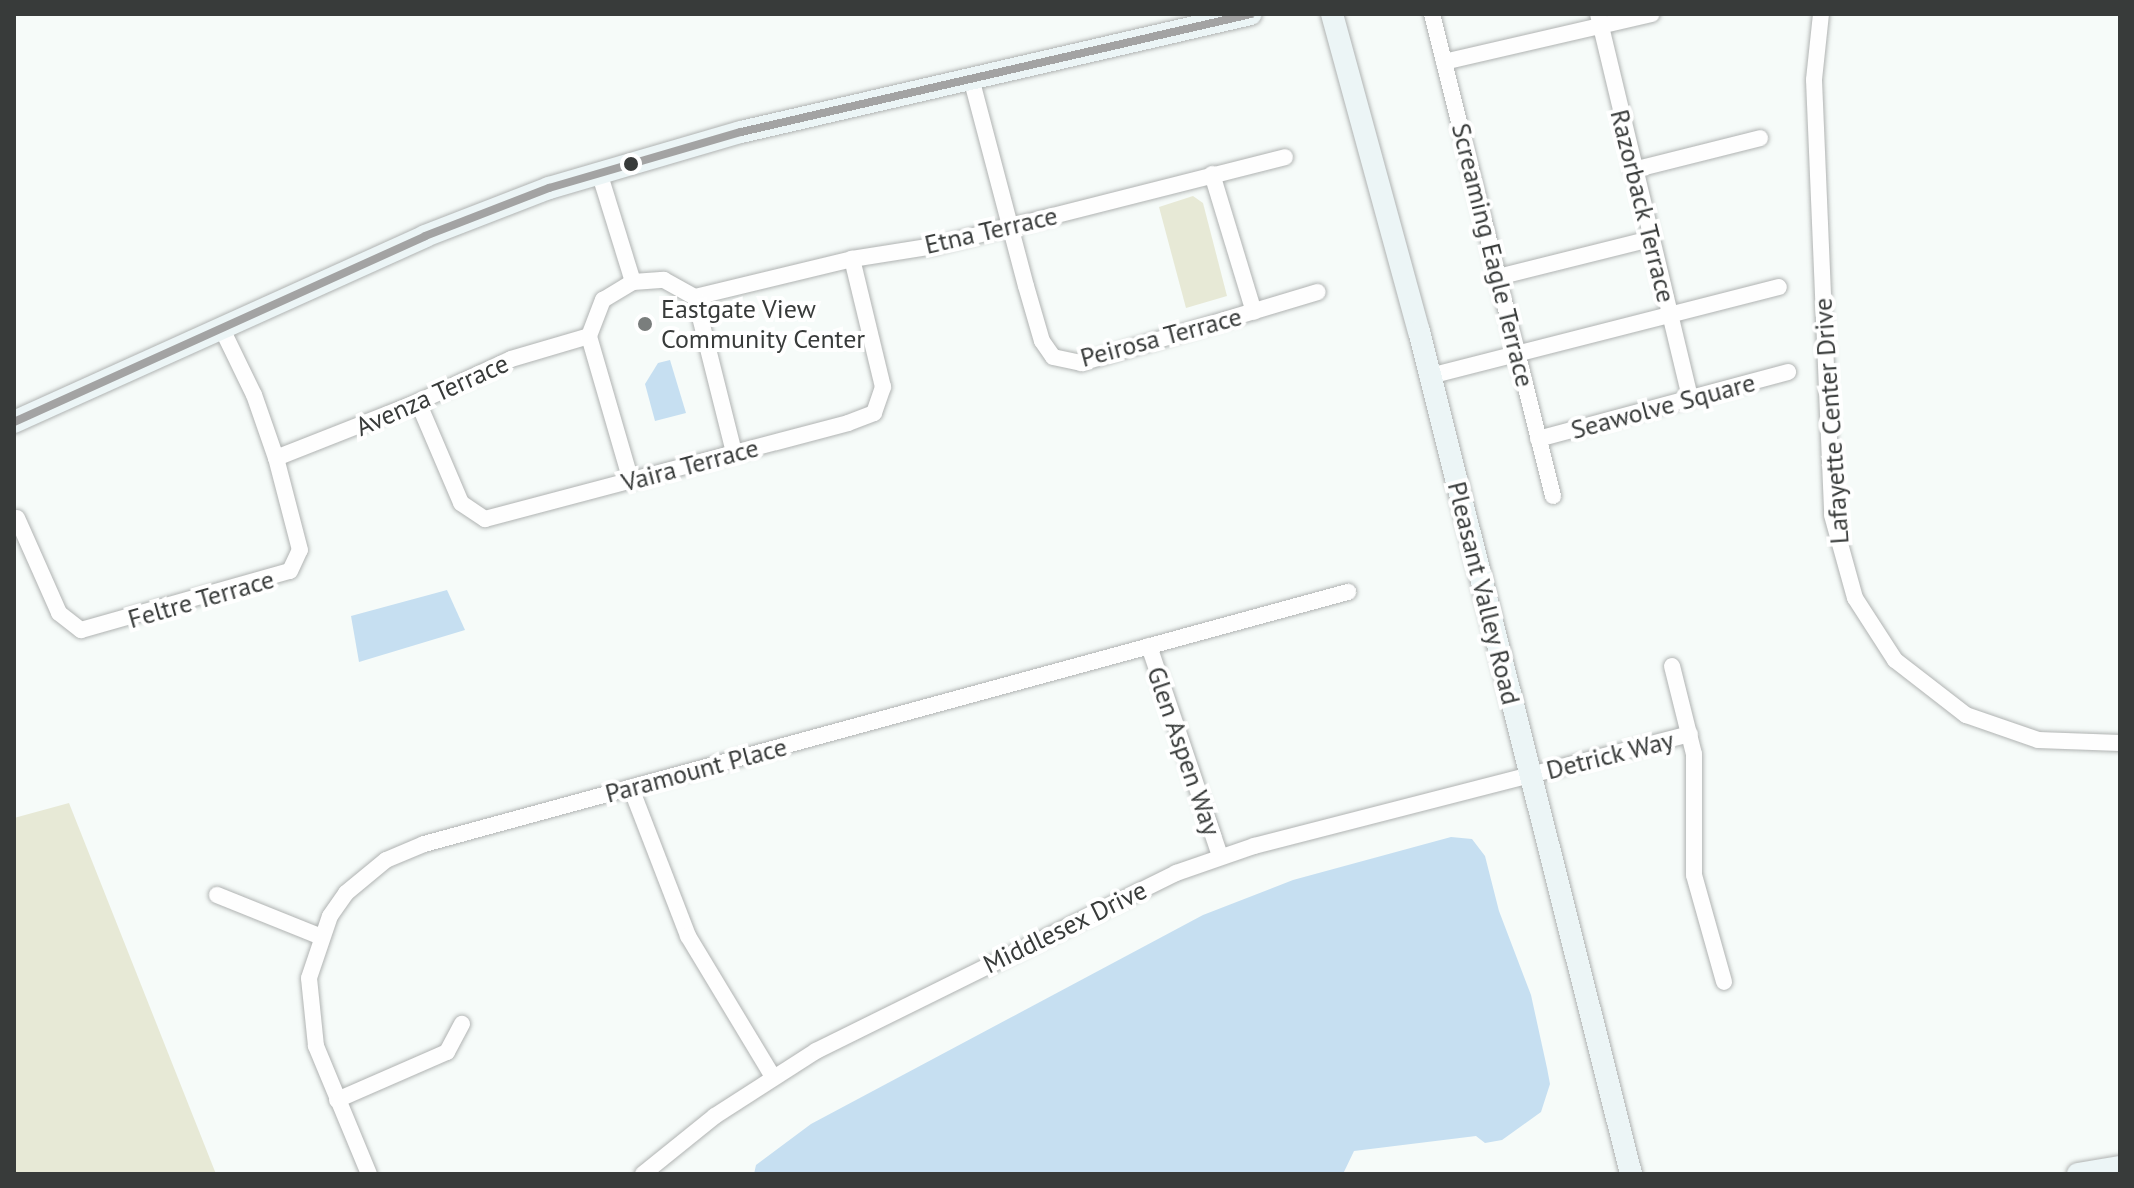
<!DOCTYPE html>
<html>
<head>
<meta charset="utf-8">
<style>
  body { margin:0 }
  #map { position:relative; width:2134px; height:1188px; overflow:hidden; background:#f6fbf9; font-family:"PT Sans",sans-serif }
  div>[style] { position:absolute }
  .green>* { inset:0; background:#e7e9d6 }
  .water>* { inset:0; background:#c6dff1 }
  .roads { filter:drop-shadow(0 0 2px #b0b3b2) drop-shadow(0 0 2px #b0b3b2) }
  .street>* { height:16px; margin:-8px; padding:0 8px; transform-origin:8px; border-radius:8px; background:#fefefe }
  .secondary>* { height:22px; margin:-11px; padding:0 11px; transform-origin:11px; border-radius:11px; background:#ecf5f6 }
  .bus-1>* { height:8px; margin:-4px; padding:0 4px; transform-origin:4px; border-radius:4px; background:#a3a3a3 }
  .dots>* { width:22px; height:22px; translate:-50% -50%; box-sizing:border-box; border:4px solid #fff; border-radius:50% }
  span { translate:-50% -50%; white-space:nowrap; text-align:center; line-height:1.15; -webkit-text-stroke:8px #fff; paint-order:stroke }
  .street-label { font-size:26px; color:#383b3a }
  .poi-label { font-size:26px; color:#383b3a }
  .left { translate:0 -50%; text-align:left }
  .frame { position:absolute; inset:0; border:16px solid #383b3a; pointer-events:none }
</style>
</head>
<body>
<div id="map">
  <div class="green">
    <i style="clip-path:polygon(1193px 196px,1203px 203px,1227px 296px,1186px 308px,1159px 207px)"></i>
    <i style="clip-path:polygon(69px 803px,216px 1174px,14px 1174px,14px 818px)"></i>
  </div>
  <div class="water">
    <i style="clip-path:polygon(670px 360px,686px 413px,655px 421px,645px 384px,658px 363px)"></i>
    <i style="clip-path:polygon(447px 590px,465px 630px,359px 662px,351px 616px)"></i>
    <i style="clip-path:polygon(1451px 837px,1472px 839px,1485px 856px,1499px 911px,1531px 995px,1547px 1068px,1550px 1084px,1541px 1112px,1502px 1140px,1485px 1143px,1476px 1136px,1354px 1151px,1343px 1174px,754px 1174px,756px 1165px,811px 1124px,1203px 915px,1293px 880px)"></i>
  </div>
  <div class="roads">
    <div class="street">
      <i style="left:1432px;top:14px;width:497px;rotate:75.9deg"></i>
      <i style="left:1598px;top:14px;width:395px;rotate:76.5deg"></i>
      <i style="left:1821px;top:14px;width:66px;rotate:96.1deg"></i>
      <i style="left:1814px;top:80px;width:435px;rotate:87.6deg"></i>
      <i style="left:1832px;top:515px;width:86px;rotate:74.5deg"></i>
      <i style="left:1855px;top:598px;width:74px;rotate:57.2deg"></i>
      <i style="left:1895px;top:660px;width:90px;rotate:37.8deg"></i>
      <i style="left:1966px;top:715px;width:76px;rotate:19.1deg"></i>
      <i style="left:2038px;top:740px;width:82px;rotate:2.1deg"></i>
      <i style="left:1444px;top:62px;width:213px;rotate:-13deg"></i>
      <i style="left:971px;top:78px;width:215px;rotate:75.2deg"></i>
      <i style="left:1026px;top:286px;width:57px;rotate:73.8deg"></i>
      <i style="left:1042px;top:341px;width:19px;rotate:55deg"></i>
      <i style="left:1053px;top:357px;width:29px;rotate:12deg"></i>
      <i style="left:1081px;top:363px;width:247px;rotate:-16.7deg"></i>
      <i style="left:1633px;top:170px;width:131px;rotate:-14.1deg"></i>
      <i style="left:599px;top:172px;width:115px;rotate:72.8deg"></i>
      <i style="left:1212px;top:174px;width:144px;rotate:73.1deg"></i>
      <i style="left:1498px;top:277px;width:157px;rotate:-14deg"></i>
      <i style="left:695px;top:297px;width:162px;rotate:-13.6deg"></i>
      <i style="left:852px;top:259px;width:83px;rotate:-9deg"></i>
      <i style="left:934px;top:246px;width:362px;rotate:-14.2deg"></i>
      <i style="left:1430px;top:376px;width:360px;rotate:-14.3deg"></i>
      <i style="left:418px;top:402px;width:110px;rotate:66.9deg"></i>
      <i style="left:461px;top:503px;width:29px;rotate:34deg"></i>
      <i style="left:485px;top:519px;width:375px;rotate:-14.8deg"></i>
      <i style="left:848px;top:423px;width:28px;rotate:-21deg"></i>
      <i style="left:874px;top:413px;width:28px;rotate:-71deg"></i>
      <i style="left:883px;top:387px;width:132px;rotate:-103.6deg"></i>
      <i style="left:1538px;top:439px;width:259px;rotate:-15deg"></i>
      <i style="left:276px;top:458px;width:153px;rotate:-21.5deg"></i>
      <i style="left:418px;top:402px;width:102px;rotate:-24.8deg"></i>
      <i style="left:511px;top:359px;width:81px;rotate:-16.4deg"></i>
      <i style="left:631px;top:481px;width:151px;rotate:-106.2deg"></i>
      <i style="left:589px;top:336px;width:39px;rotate:-69deg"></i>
      <i style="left:603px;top:300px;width:35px;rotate:-31deg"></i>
      <i style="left:633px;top:282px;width:31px;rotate:-4deg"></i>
      <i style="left:664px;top:280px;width:35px;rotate:29deg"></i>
      <i style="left:695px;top:297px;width:160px;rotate:75.9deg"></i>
      <i style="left:17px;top:518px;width:104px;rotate:66.1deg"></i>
      <i style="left:59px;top:613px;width:28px;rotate:38deg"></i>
      <i style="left:81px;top:630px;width:217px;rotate:-15.8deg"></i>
      <i style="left:290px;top:571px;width:23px;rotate:-65deg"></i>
      <i style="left:300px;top:550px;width:95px;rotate:-104.6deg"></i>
      <i style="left:276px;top:458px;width:67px;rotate:-109.2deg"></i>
      <i style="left:254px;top:395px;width:73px;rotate:-115.9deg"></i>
      <i style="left:1149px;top:646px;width:222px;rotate:71.3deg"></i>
      <i style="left:1672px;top:666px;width:91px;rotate:76deg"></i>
      <i style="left:1694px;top:754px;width:121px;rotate:90deg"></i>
      <i style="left:1694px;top:875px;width:111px;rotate:74.3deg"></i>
      <i style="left:631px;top:788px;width:159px;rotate:68.9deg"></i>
      <i style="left:688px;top:936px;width:165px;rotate:58.9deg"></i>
      <i style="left:217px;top:895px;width:110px;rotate:21.9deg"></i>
      <i style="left:337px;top:1100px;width:120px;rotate:-23.6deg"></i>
      <i style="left:447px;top:1052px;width:32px;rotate:-62deg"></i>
      <i style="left:369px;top:1174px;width:139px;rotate:-112.5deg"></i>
      <i style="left:316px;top:1046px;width:68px;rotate:-95.9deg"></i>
      <i style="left:309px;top:978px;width:65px;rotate:-71.3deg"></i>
      <i style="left:330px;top:916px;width:28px;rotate:-55deg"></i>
      <i style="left:346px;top:893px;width:52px;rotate:-39.5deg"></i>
      <i style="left:386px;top:860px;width:41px;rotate:-22.8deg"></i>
      <i style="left:424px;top:844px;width:958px;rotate:-15.26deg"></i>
      <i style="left:643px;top:1174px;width:92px;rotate:-38.9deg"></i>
      <i style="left:715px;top:1116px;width:120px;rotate:-32.8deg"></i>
      <i style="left:816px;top:1051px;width:402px;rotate:-26.3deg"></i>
      <i style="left:1176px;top:873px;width:83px;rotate:-19.1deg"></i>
      <i style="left:1254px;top:846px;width:450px;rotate:-14.4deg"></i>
    </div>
    <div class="secondary">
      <i style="left:1332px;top:14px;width:329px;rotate:74.7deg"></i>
      <i style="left:1419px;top:331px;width:869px;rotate:75.88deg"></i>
      <i style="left:14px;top:422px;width:451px;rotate:-24.3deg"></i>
      <i style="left:425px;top:236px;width:133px;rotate:-21.2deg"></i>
      <i style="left:549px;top:188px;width:200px;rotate:-16.3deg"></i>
      <i style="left:741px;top:132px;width:523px;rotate:-13.03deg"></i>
      <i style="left:2078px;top:1174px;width:43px;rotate:-9.5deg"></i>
    </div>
  </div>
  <div class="bus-1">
    <i style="left:14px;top:422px;width:451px;rotate:-24.3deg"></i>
    <i style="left:425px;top:236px;width:133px;rotate:-21.2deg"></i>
    <i style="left:549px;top:188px;width:200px;rotate:-16.3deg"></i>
    <i style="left:741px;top:132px;width:523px;rotate:-13.03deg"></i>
  </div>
  <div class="dots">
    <i style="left:631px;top:164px;background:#383b3a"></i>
    <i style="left:645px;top:324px;background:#7a7e7d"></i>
  </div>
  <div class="street-label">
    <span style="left:1643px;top:206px;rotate:76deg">Razorback Terrace</span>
    <span style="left:991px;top:230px;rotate:-13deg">Etna Terrace</span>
    <span style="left:1493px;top:255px;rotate:76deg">Screaming Eagle Terrace</span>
    <span style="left:1161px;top:337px;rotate:-15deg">Peirosa Terrace</span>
    <span style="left:432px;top:395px;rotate:-24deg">Avenza Terrace</span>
    <span style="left:1663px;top:406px;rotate:-15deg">Seawolve Square</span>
    <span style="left:1831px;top:421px;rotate:-94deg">Lafayette Center Drive</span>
    <span style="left:690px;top:465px;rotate:-15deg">Vaira Terrace</span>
    <span style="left:1484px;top:593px;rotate:76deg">Pleasant Valley Road</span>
    <span style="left:201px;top:599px;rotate:-16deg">Feltre Terrace</span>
    <span style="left:1184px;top:751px;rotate:71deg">Glen Aspen Way</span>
    <span style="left:1610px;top:755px;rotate:-14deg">Detrick Way</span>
    <span style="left:696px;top:770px;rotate:-15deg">Paramount Place</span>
    <span style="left:1065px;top:927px;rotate:-26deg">Middlesex Drive</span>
  </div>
  <div class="poi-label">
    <span class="left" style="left:661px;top:324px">Eastgate View<br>Community Center</span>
  </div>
  <div class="frame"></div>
</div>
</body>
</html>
